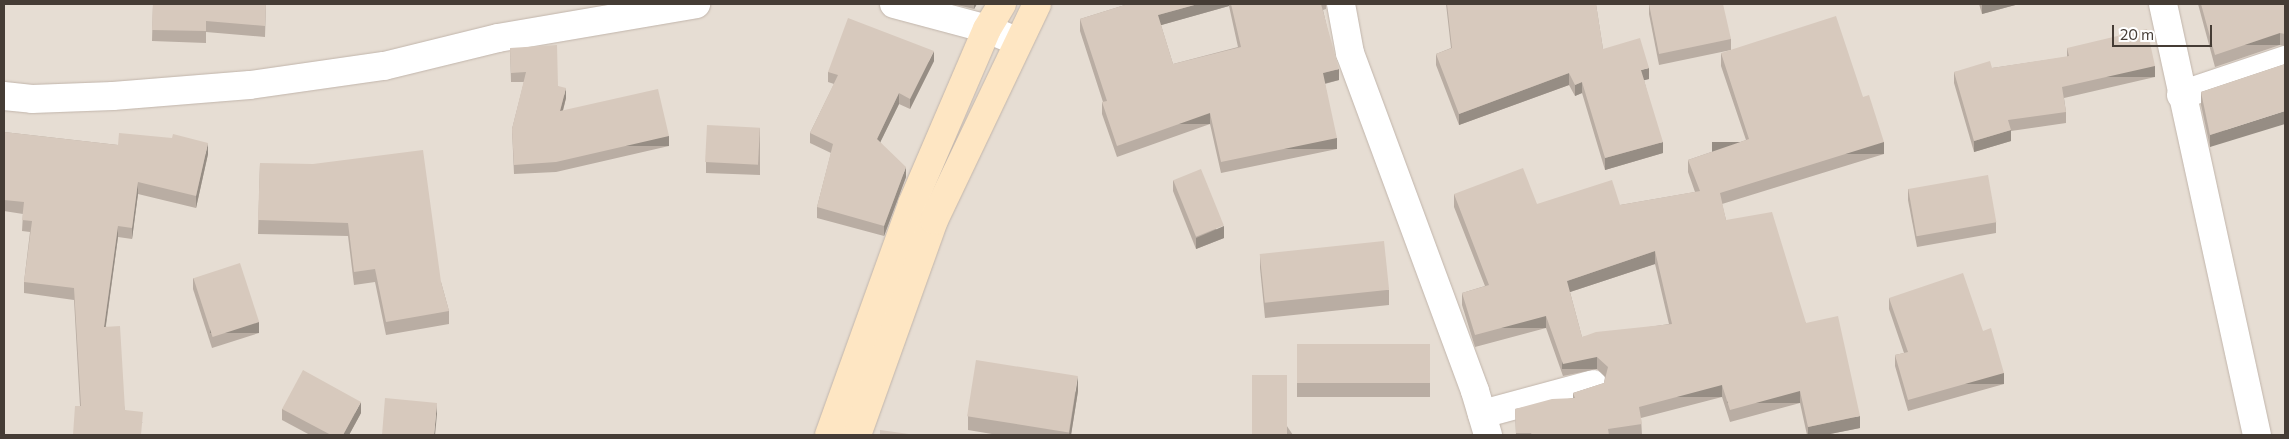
<!DOCTYPE html>
<html>
<head>
<meta charset="utf-8">
<style>
  body { margin:0 }
  #map { position:relative; width:2289px; height:439px; overflow:hidden; background:#f2ece5; font-family:Commissioner,sans-serif }
  div>[style] { position:absolute }
  .residential>* { inset:0; background:#e6ddd3; transform-origin:0 0 }
  .roads { filter:drop-shadow(0 0 1px #c1b5ab) drop-shadow(0 0 1px #c1b5ab) }
  .street>* { height:28px; margin:-14px; padding:0 14px; transform-origin:14px; border-radius:14px; background:#fff }
  .secondary>* { height:28px; margin:-14px; padding:0 14px; transform-origin:14px; border-radius:14px; background:#fee6c3 }
  .wall>* { inset:0; background:#b9ada3; transform-origin:0 0 }
  .shaded-wall>* { inset:0; background:#968d84; transform-origin:0 0 }
  .building>* { inset:0; background:#d7c9bd; transform-origin:0 0 }
  span { translate:-50% -50%; white-space:nowrap; text-align:center; line-height:1.15; -webkit-text-stroke:4px #fff; paint-order:stroke }
  .frame { position:absolute; inset:0; border:5px solid #453c35; pointer-events:none }
  .scale { position:absolute; left:2112px; top:25px; width:100px; height:22px; box-sizing:border-box; border:2px solid #453c35; border-top:0; padding-left:6px; font-size:15px; line-height:18px; white-space:nowrap; color:#453c35; -webkit-text-stroke:4px #fff; paint-order:stroke }
</style>
</head>
<body>
<div id="map">
  <div class="residential">
    <i style="left:4px;top:4px;width:2281px;height:431px"></i>
  </div>
  <div class="roads">
    <div class="street">
      <i style="left:894px;top:4px;width:96px;rotate:15deg"></i>
      <i style="left:987px;top:29px;width:32px;rotate:22deg"></i>
      <i style="left:1341px;top:4px;width:50px;rotate:79.6deg"></i>
      <i style="left:1350px;top:53px;width:360px;rotate:69.7deg"></i>
      <i style="left:1475px;top:391px;width:46px;rotate:73.5deg"></i>
      <i style="left:2163px;top:4px;width:441px;rotate:77.7deg"></i>
      <i style="left:2181px;top:95px;width:110px;rotate:-18.6deg"></i>
      <i style="left:4px;top:96px;width:28px;rotate:6deg"></i>
      <i style="left:32px;top:99px;width:81px;rotate:-2.1deg"></i>
      <i style="left:113px;top:96px;width:137px;rotate:-4.6deg"></i>
      <i style="left:250px;top:85px;width:135px;rotate:-8.1deg"></i>
      <i style="left:384px;top:66px;width:117px;rotate:-13.8deg"></i>
      <i style="left:498px;top:38px;width:201px;rotate:-9.7deg"></i>
      <i style="left:1482px;top:414px;width:115px;rotate:-15.1deg"></i>
    </div>
    <div class="secondary">
      <i style="left:829px;top:435px;width:245px;rotate:-70.2deg"></i>
      <i style="left:912px;top:204px;width:190px;rotate:-66.8deg"></i>
      <i style="left:987px;top:29px;width:29px;rotate:-59deg"></i>
      <i style="left:857px;top:435px;width:228px;rotate:-70.3deg"></i>
      <i style="left:934px;top:220px;width:239px;rotate:-64.5deg"></i>
    </div>
  </div>
  <div class="wall">
    <i style="clip-path:polygon(153px 4px,266px 4px,265px 37px,206px 32px,206px 43px,152px 41px)"></i>
    <i style="clip-path:polygon(953px 4px,977px 4px,974px 9px)"></i>
    <i style="clip-path:polygon(evenodd,1128px 4px,1326px 4px,1326px 9px,1323px 10px,1339px 80px,1325px 84px,1337px 149px,1221px 173px,1210px 124px,1117px 157px,1102px 114px,1102px 102px,1103px 102px,1080px 31px,1080px 19px,1128px 4px,1229px 6px,1238px 47px,1173px 64px,1161px 25px,1229px 6px)"></i>
    <i style="clip-path:polygon(1446px 4px,1596px 4px,1603px 49px,1649px 79px,1644px 80px,1663px 153px,1605px 170px,1582px 93px,1575px 96px,1569px 85px,1459px 125px,1436px 65px,1436px 54px,1451px 48px)"></i>
    <i style="clip-path:polygon(1649px 4px,1731px 39px,1731px 50px,1659px 65px,1649px 14px)"></i>
    <i style="clip-path:polygon(1979px 4px,2019px 4px,1982px 14px)"></i>
    <i style="clip-path:polygon(2198px 4px,2285px 4px,2285px 46px,2280px 45px,2215px 67px)"></i>
    <i style="clip-path:polygon(510px 48px,558px 86px,566px 98px,563px 111px,669px 146px,556px 172px,514px 174px,512px 129px,524px 82px,511px 82px)"></i>
    <i style="clip-path:polygon(2067px 48px,2155px 77px,2064px 98px,2066px 112px,2066px 123px,2011px 131px,2011px 141px,1974px 152px,1954px 83px,1954px 72px,1992px 68px,2067px 57px)"></i>
    <i style="clip-path:polygon(evenodd,1721px 53px,1863px 97px,1884px 154px,1722px 204px,1726px 220px,1806px 323px,1860px 428px,1825px 435px,1807px 435px,1800px 403px,1730px 422px,1722px 397px,1641px 418px,1642px 435px,1516px 435px,1515px 409px,1573px 398px,1573px 393px,1604px 383px,1605px 377px,1597px 369px,1563px 376px,1546px 328px,1475px 347px,1462px 305px,1462px 293px,1485px 286px,1454px 207px,1454px 194px,1537px 204px,1620px 205px,1695px 192px,1688px 172px,1688px 160px,1746px 140px,1721px 66px,1721px 53px,1655px 264px,1669px 324px,1582px 337px,1570px 292px,1655px 264px)"></i>
    <i style="clip-path:polygon(934px 61px,910px 109px,899px 104px,880px 142px,906px 177px,884px 236px,817px 218px,817px 207px,831px 153px,810px 143px,810px 133px,834px 84px,828px 82px,828px 72px)"></i>
    <i style="clip-path:polygon(2285px 64px,2210px 147px,2201px 105px,2201px 92px)"></i>
    <i style="clip-path:polygon(760px 128px,760px 175px,706px 173px,706px 162px)"></i>
    <i style="clip-path:polygon(4px 132px,118px 145px,208px 154px,196px 208px,138px 194px,132px 239px,118px 237px,106px 326px,125px 410px,143px 423px,80px 406px,74px 300px,24px 293px,24px 282px,30px 232px,22px 231px,23px 214px,4px 211px)"></i>
    <i style="clip-path:polygon(260px 163px,441px 282px,449px 311px,449px 324px,386px 335px,375px 282px,354px 285px,348px 236px,258px 234px)"></i>
    <i style="clip-path:polygon(1173px 180px,1224px 238px,1196px 249px,1173px 191px)"></i>
    <i style="clip-path:polygon(1908px 189px,1996px 222px,1996px 233px,1917px 247px,1908px 200px)"></i>
    <i style="clip-path:polygon(1260px 254px,1389px 290px,1389px 305px,1265px 318px,1260px 268px)"></i>
    <i style="clip-path:polygon(193px 278px,259px 333px,212px 348px,193px 289px)"></i>
    <i style="clip-path:polygon(1889px 298px,1983px 331px,2004px 384px,1908px 411px,1895px 366px,1895px 355px,1904px 353px,1889px 309px)"></i>
    <i style="left:1430px;top:344px;width:53px;height:133px;rotate:90deg"></i>
    <i style="clip-path:polygon(1252px 375px,1293px 435px,1257px 435px,1252px 387px)"></i>
    <i style="clip-path:polygon(1078px 391px,1071px 435px,998px 435px,968px 430px,968px 416px)"></i>
    <i style="clip-path:polygon(282px 409px,361px 413px,349px 435px,310px 435px,282px 420px)"></i>
  </div>
  <div class="shaded-wall">
    <i style="clip-path:polygon(974px 4px,977px 4px,974px 9px)"></i>
    <i style="clip-path:polygon(1198px 4px,1229px 4px,1229px 6px,1158px 26px,1158px 15px)"></i>
    <i style="clip-path:polygon(1982px 4px,2019px 4px,1982px 14px)"></i>
    <i style="left:2280px;top:33px;width:12px;height:69px;rotate:90deg"></i>
    <i style="clip-path:polygon(934px 51px,934px 61px,910px 109px,910px 99px)"></i>
    <i style="left:2155px;top:66px;width:11px;height:95px;rotate:90deg"></i>
    <i style="clip-path:polygon(1649px 68px,1649px 79px,1641px 81px,1641px 70px)"></i>
    <i style="clip-path:polygon(1339px 69px,1339px 80px,1323px 84px,1323px 73px)"></i>
    <i style="clip-path:polygon(1569px 73px,1569px 85px,1459px 125px,1459px 114px)"></i>
    <i style="clip-path:polygon(1582px 82px,1582px 93px,1575px 96px,1575px 85px)"></i>
    <i style="clip-path:polygon(566px 88px,566px 98px,560px 121px,560px 111px)"></i>
    <i style="clip-path:polygon(899px 93px,899px 104px,877px 149px,877px 139px)"></i>
    <i style="clip-path:polygon(2285px 111px,2285px 124px,2210px 147px,2210px 135px)"></i>
    <i style="left:1210px;top:113px;width:11px;height:99px;rotate:90deg"></i>
    <i style="clip-path:polygon(2011px 130px,2011px 141px,1974px 152px,1974px 141px)"></i>
    <i style="left:669px;top:136px;width:10px;height:116px;rotate:90deg"></i>
    <i style="left:1337px;top:138px;width:11px;height:118px;rotate:90deg"></i>
    <i style="clip-path:polygon(1663px 142px,1663px 153px,1605px 170px,1605px 158px)"></i>
    <i style="left:1884px;top:142px;width:12px;height:172px;rotate:90deg"></i>
    <i style="clip-path:polygon(208px 143px,208px 154px,196px 208px,196px 196px)"></i>
    <i style="clip-path:polygon(906px 167px,906px 177px,884px 236px,884px 226px)"></i>
    <i style="clip-path:polygon(138px 182px,138px 194px,132px 239px,132px 228px)"></i>
    <i style="clip-path:polygon(118px 226px,118px 237px,104px 338px,104px 327px)"></i>
    <i style="clip-path:polygon(1224px 226px,1224px 238px,1196px 249px,1196px 238px)"></i>
    <i style="clip-path:polygon(1655px 251px,1655px 264px,1567px 293px,1567px 281px)"></i>
    <i style="left:1546px;top:316px;width:12px;height:73px;rotate:90deg"></i>
    <i style="left:259px;top:322px;width:11px;height:49px;rotate:90deg"></i>
    <i style="left:1597px;top:357px;width:12px;height:35px;rotate:90deg"></i>
    <i style="left:2004px;top:373px;width:11px;height:100px;rotate:90deg"></i>
    <i style="clip-path:polygon(1078px 376px,1078px 391px,1071px 435px,1069px 435px)"></i>
    <i style="left:1722px;top:385px;width:12px;height:86px;rotate:90deg"></i>
    <i style="left:1800px;top:391px;width:12px;height:73px;rotate:90deg"></i>
    <i style="clip-path:polygon(361px 402px,361px 413px,349px 435px,343px 435px)"></i>
    <i style="clip-path:polygon(437px 403px,437px 414px,435px 435px,434px 435px)"></i>
    <i style="clip-path:polygon(1860px 416px,1860px 428px,1825px 435px,1808px 435px,1808px 427px)"></i>
  </div>
  <div class="building">
    <i style="clip-path:polygon(153px 4px,266px 4px,265px 26px,206px 21px,206px 31px,152px 30px)"></i>
    <i style="clip-path:polygon(1128px 4px,1198px 4px,1158px 15px,1173px 64px,1241px 47px,1231px 4px,1321px 4px,1339px 69px,1323px 73px,1337px 138px,1221px 162px,1210px 113px,1117px 146px,1102px 102px,1107px 101px,1080px 19px)"></i>
    <i style="clip-path:polygon(1447px 4px,1596px 4px,1603px 49px,1640px 38px,1649px 68px,1641px 70px,1663px 142px,1605px 158px,1582px 82px,1575px 85px,1569px 73px,1459px 114px,1436px 54px,1452px 48px)"></i>
    <i style="clip-path:polygon(1649px 4px,1723px 4px,1731px 39px,1659px 54px)"></i>
    <i style="clip-path:polygon(2201px 4px,2285px 4px,2285px 34px,2280px 33px,2215px 55px)"></i>
    <i style="clip-path:polygon(evenodd,1836px 16px,1863px 97px,1869px 95px,1884px 142px,1720px 193px,1726px 220px,1772px 212px,1806px 323px,1838px 316px,1860px 416px,1808px 427px,1800px 391px,1730px 410px,1722px 385px,1639px 407px,1642px 424px,1608px 429px,1609px 435px,1532px 435px,1531px 433px,1516px 433px,1515px 409px,1552px 399px,1575px 398px,1573px 393px,1604px 383px,1608px 367px,1597px 357px,1563px 364px,1546px 316px,1475px 335px,1462px 293px,1489px 285px,1454px 194px,1523px 168px,1537px 204px,1612px 180px,1620px 205px,1700px 191px,1688px 160px,1749px 139px,1721px 53px,1836px 16px,1655px 251px,1672px 324px,1596px 332px,1582px 337px,1567px 281px,1655px 251px)"></i>
    <i style="clip-path:polygon(848px 18px,934px 51px,910px 99px,899px 93px,877px 139px,906px 167px,884px 226px,817px 207px,833px 144px,810px 133px,838px 75px,828px 72px)"></i>
    <i style="clip-path:polygon(2147px 29px,2155px 66px,2062px 87px,2066px 112px,2008px 120px,2011px 130px,1974px 141px,1954px 72px,1990px 61px,1992px 68px,2069px 56px,2067px 48px)"></i>
    <i style="clip-path:polygon(557px 45px,558px 86px,566px 88px,560px 111px,658px 89px,669px 136px,556px 162px,514px 165px,512px 129px,526px 72px,511px 73px,510px 48px)"></i>
    <i style="clip-path:polygon(2285px 64px,2285px 111px,2210px 135px,2201px 92px)"></i>
    <i style="left:707px;top:125px;width:53px;height:37px;rotate:3deg"></i>
    <i style="clip-path:polygon(4px 132px,118px 145px,119px 133px,172px 138px,173px 134px,208px 143px,196px 196px,138px 182px,132px 228px,118px 226px,104px 327px,120px 326px,125px 410px,143px 412px,141px 435px,73px 435px,75px 406px,81px 406px,74px 288px,24px 282px,32px 221px,22px 220px,24px 202px,4px 200px)"></i>
    <i style="clip-path:polygon(423px 150px,441px 282px,449px 311px,386px 322px,375px 269px,354px 272px,348px 223px,258px 220px,260px 163px,313px 164px)"></i>
    <i style="left:1201px;top:169px;width:61px;height:30px;rotate:68deg"></i>
    <i style="left:1988px;top:175px;width:48px;height:81px;rotate:80deg"></i>
    <i style="left:1384px;top:241px;width:49px;height:125px;rotate:84deg"></i>
    <i style="left:240px;top:263px;width:62px;height:49px;rotate:72deg"></i>
    <i style="clip-path:polygon(1963px 273px,1983px 331px,1991px 328px,2004px 373px,1908px 400px,1895px 355px,1908px 352px,1889px 298px)"></i>
    <i style="left:1430px;top:344px;width:39px;height:133px;rotate:90deg"></i>
    <i style="left:976px;top:360px;width:103px;height:57px;rotate:9deg"></i>
    <i style="clip-path:polygon(303px 370px,361px 402px,343px 435px,331px 435px,282px 409px)"></i>
    <i style="left:1252px;top:375px;width:35px;height:60px"></i>
    <i style="clip-path:polygon(385px 398px,437px 403px,434px 435px,382px 435px)"></i>
    <i style="clip-path:polygon(880px 430px,916px 435px,880px 435px)"></i>
  </div>
  <div class="frame"></div>
  <div class="scale">20 m</div>
</div>
</body>
</html>
